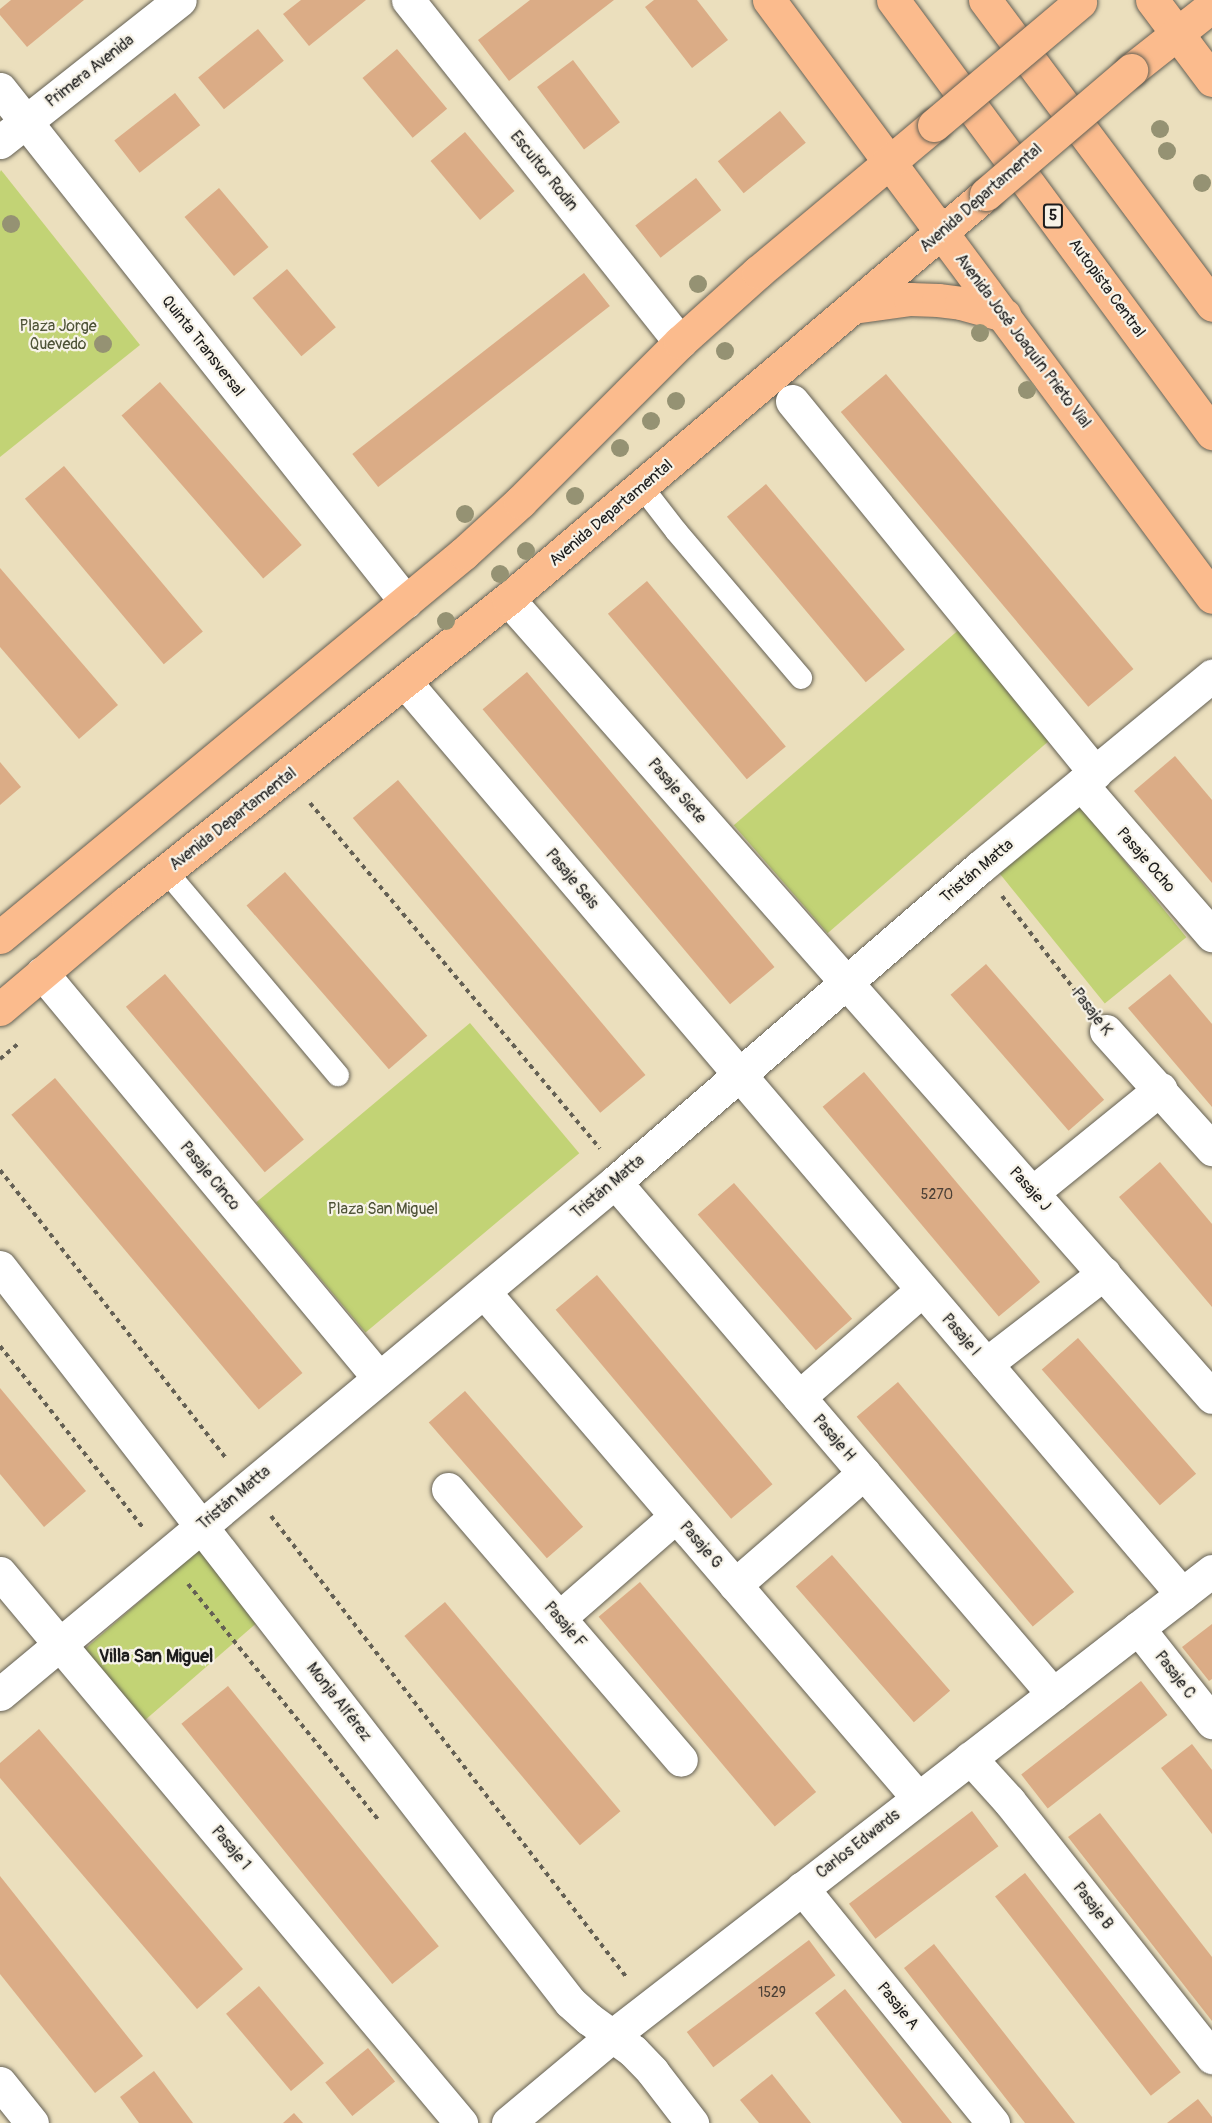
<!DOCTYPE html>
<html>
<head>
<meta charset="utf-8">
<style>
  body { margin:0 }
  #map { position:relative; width:1212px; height:2123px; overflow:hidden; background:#ebdfbd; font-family:Pangolin,sans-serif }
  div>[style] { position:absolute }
  .green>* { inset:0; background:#c2d375; transform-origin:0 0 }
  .building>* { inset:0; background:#dbac86; transform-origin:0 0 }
  .path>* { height:4px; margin-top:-2px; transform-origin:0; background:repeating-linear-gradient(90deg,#646054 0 4.5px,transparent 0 9px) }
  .roads { filter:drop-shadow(0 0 2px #646054) drop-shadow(0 0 2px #646054) }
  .lane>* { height:22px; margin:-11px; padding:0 11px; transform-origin:11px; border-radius:11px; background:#fff }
  .street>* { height:33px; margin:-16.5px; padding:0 16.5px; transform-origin:16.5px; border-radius:16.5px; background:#fff }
  .primary>* { height:33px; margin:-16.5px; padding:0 16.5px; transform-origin:16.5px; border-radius:16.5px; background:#fbbb8d }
  .highway>* { height:33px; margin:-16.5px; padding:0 16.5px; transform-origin:16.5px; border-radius:16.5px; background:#fbbb8d }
  .bridges { filter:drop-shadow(0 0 2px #646054) drop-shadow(0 0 2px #646054) }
  .primary-bridge>* { height:33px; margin:-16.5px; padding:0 16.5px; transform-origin:16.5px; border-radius:16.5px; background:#fbbb8d }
  .trees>* { width:18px; height:18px; margin:-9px; border-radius:50%; background:#959273 }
  span { translate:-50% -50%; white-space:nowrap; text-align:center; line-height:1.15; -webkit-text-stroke:4.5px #f7f3e8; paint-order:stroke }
  .number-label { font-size:14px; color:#4c4036 }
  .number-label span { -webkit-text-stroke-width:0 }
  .shield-label span { padding:2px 4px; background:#f7f3e8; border:2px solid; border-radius:4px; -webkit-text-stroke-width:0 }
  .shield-label { font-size:15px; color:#1c1c1c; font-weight:700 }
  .street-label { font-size:16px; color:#1c1c1c }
  .park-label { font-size:16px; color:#4e5337 }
  .neighbourhood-label { font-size:18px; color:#1c1c1c; font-weight:700 }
</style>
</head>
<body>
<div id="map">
  <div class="green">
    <i style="clip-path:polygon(1px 170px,140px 345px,0 457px,0 172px)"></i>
    <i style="left:970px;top:620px;width:143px;height:313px;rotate:49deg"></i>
    <i style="left:1080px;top:806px;width:169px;height:105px;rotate:51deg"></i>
    <i style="left:470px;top:1023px;width:170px;height:279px;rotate:50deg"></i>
    <i style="left:200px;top:1549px;width:93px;height:160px;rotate:49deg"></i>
  </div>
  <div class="building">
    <i style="clip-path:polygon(11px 0,84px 0,27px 47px,0 15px,0 9px)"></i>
    <i style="clip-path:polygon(301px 0,366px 0,309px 46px,283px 14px)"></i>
    <i style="clip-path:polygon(530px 0,614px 0,509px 81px,478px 40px)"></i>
    <i style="clip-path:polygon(654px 0,697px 0,728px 40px,692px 68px,645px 7px)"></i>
    <i style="left:258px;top:29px;width:41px;height:77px;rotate:51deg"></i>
    <i style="left:397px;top:49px;width:78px;height:45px;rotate:50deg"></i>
    <i style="left:573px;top:60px;width:78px;height:45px;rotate:53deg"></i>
    <i style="left:175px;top:93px;width:41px;height:77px;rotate:52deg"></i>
    <i style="left:780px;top:111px;width:41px;height:80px;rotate:51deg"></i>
    <i style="left:465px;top:132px;width:77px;height:45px;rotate:50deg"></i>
    <i style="left:696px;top:178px;width:41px;height:77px;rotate:52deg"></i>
    <i style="left:219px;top:188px;width:77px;height:45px;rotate:50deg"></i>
    <i style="left:287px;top:269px;width:76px;height:45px;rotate:50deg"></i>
    <i style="left:584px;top:273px;width:42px;height:294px;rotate:52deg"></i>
    <i style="left:886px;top:374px;width:385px;height:59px;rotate:50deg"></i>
    <i style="left:160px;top:382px;width:216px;height:51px;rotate:49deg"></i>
    <i style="left:64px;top:466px;width:216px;height:51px;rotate:50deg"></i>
    <i style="left:766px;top:484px;width:216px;height:51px;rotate:50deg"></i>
    <i style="clip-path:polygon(0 568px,118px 705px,79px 739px,0 647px)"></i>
    <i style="left:647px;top:581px;width:216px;height:51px;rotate:50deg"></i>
    <i style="left:527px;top:672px;width:385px;height:58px;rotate:50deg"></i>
    <i style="clip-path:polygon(1175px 756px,1212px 800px,1212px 883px,1134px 791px)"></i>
    <i style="clip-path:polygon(0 762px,21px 787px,0 805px)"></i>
    <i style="left:398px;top:780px;width:385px;height:59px;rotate:50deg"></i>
    <i style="left:285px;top:872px;width:217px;height:51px;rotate:49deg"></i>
    <i style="left:986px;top:964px;width:180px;height:47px;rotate:49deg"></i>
    <i style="left:165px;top:974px;width:216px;height:51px;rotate:50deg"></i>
    <i style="clip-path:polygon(1170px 974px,1212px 1024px,1212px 1107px,1128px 1008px)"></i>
    <i style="left:864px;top:1072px;width:274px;height:54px;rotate:50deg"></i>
    <i style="left:55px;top:1078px;width:385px;height:57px;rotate:50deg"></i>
    <i style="clip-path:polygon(1160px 1162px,1212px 1224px,1212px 1307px,1119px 1197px)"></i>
    <i style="left:734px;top:1183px;width:180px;height:48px;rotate:49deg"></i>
    <i style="left:597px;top:1275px;width:273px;height:54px;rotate:50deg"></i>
    <i style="left:1078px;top:1338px;width:180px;height:48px;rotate:49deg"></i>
    <i style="left:898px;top:1382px;width:274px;height:54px;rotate:50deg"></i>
    <i style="clip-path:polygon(0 1388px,86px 1491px,44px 1527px,0 1474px)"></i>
    <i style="left:465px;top:1391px;width:180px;height:48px;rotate:49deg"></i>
    <i style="left:832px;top:1555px;width:180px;height:48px;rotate:49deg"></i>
    <i style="left:640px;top:1582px;width:274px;height:54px;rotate:50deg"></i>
    <i style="left:445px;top:1602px;width:273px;height:53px;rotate:50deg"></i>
    <i style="clip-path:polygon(1212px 1624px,1212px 1679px,1209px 1681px,1182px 1647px)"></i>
    <i style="left:1141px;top:1681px;width:43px;height:152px;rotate:52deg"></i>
    <i style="left:228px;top:1686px;width:335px;height:60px;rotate:51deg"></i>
    <i style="clip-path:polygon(39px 1729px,243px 1969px,197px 2009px,0 1778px,0 1763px)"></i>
    <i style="clip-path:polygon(1192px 1744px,1212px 1770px,1212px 1834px,1161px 1768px)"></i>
    <i style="left:972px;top:1811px;width:44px;height:154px;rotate:53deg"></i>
    <i style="clip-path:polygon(1100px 1813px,1212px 1957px,1212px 2021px,1068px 1837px)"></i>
    <i style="left:1025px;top:1873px;width:253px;height:38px;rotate:52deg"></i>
    <i style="clip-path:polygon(0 1876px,143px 2056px,95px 2093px,0 1974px)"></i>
    <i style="left:809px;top:1940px;width:44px;height:153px;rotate:53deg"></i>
    <i style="clip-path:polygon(934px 1944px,1075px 2123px,1025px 2123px,904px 1968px)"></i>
    <i style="left:259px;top:1986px;width:101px;height:43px;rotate:50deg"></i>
    <i style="clip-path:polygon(845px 1989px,952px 2123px,902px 2123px,815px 2013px)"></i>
    <i style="left:368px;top:2048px;width:43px;height:55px;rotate:51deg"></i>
    <i style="clip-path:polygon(154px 2071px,193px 2123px,139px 2123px,120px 2097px)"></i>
    <i style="clip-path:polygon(772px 2074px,811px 2123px,759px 2123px,740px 2100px)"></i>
    <i style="clip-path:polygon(1198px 2099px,1212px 2117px,1212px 2123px,1167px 2123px)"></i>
    <i style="clip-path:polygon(294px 2113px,303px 2123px,283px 2123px)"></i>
  </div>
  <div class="path">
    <i style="left:310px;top:803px;width:451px;rotate:50deg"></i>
    <i style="left:1002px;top:896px;width:134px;rotate:52.3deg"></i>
    <i style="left:0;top:1059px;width:26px;rotate:-40deg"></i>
    <i style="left:0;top:1170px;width:366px;rotate:51.9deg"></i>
    <i style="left:0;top:1346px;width:233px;rotate:51.8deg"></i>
    <i style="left:271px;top:1516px;width:583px;rotate:52.38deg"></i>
    <i style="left:188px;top:1584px;width:304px;rotate:51.1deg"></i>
  </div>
  <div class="roads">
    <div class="lane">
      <i style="left:642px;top:487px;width:56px;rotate:52.3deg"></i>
      <i style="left:676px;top:531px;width:193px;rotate:49.6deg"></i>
      <i style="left:166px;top:871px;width:267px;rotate:49.9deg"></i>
    </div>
    <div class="street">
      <i style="left:408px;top:0;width:437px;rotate:51.5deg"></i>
      <i style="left:0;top:89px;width:654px;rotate:51.64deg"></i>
      <i style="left:0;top:142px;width:229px;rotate:-38.3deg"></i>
      <i style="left:792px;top:401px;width:480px;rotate:50.8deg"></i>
      <i style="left:508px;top:599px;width:1064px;rotate:48.58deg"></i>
      <i style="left:406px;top:683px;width:1197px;rotate:49.58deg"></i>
      <i style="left:1081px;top:784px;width:200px;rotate:49.1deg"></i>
      <i style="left:42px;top:973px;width:527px;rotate:50.24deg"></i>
      <i style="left:1106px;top:1031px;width:159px;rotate:48.1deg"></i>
      <i style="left:615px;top:1182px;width:674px;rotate:49.45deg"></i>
      <i style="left:1033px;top:1192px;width:164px;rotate:-39deg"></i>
      <i style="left:0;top:1267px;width:930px;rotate:52.21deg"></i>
      <i style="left:570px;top:2002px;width:25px;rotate:42deg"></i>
      <i style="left:589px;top:2019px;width:54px;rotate:36deg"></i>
      <i style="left:633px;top:2051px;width:28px;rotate:46deg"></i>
      <i style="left:652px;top:2071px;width:66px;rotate:52.4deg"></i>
      <i style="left:484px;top:1292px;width:667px;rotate:49.38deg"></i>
      <i style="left:986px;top:1364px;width:149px;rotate:-37.6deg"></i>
      <i style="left:799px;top:1397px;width:163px;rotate:-41deg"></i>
      <i style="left:448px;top:1489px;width:357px;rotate:49.3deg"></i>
      <i style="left:0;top:1573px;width:718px;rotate:50.03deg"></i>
      <i style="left:735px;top:1585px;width:171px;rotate:-41deg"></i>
      <i style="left:559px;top:1618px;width:155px;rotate:-41.1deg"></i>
      <i style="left:1138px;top:1628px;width:120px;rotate:51.8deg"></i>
      <i style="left:0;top:1694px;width:800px;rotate:-39.78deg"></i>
      <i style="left:615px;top:1182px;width:482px;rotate:-40.8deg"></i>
      <i style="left:980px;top:867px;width:301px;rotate:-39.5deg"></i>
      <i style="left:970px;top:1758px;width:58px;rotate:47.8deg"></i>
      <i style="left:1009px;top:1801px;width:327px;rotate:51.6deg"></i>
      <i style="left:802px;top:1888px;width:303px;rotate:50.9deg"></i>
      <i style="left:0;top:2083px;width:51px;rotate:51.3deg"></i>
      <i style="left:508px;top:2123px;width:136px;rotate:-39.9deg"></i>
      <i style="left:612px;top:2036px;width:759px;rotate:-37.78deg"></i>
    </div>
    <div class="primary">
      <i style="left:769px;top:0;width:743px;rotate:53.42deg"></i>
      <i style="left:1152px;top:0;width:100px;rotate:53.1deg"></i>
      <i style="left:1131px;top:70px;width:103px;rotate:-38.3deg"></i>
      <i style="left:853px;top:307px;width:58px;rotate:-8deg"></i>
      <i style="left:910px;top:299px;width:28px;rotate:2deg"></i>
      <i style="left:938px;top:300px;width:23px;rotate:7deg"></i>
      <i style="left:961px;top:303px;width:45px;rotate:15.6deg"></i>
      <i style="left:0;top:937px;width:602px;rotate:-39.61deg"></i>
      <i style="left:464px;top:553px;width:76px;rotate:-42.3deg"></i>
      <i style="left:520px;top:502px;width:226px;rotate:-45deg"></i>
      <i style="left:680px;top:342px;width:105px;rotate:-41.9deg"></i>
      <i style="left:758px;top:272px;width:229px;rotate:-39.9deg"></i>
      <i style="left:0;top:1009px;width:167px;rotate:-40.2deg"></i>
      <i style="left:128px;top:901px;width:485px;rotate:-38.5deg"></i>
      <i style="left:508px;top:599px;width:627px;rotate:-40.27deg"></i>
    </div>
    <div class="highway">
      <i style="left:893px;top:0;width:538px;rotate:53.62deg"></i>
      <i style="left:985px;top:0;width:380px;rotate:53.3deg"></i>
    </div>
  </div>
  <div class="bridges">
    <div class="primary-bridge">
      <i style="left:934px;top:125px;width:191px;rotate:-40.1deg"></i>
      <i style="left:986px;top:194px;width:191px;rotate:-40.5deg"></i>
    </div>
  </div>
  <div class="trees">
    <i style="left:1160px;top:129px"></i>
    <i style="left:1167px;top:151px"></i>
    <i style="left:1202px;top:183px"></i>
    <i style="left:11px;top:224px"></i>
    <i style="left:698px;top:284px"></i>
    <i style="left:980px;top:333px"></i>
    <i style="left:103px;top:344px"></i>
    <i style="left:725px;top:351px"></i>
    <i style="left:1027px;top:390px"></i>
    <i style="left:676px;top:401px"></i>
    <i style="left:651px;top:421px"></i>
    <i style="left:620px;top:448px"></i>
    <i style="left:575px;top:496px"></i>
    <i style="left:465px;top:514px"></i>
    <i style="left:526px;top:551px"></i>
    <i style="left:500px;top:574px"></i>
    <i style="left:446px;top:621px"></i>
  </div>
  <div class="number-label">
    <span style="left:937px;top:1195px">5270</span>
    <span style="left:772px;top:1993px">1529</span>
  </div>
  <div class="shield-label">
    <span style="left:1053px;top:216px">5</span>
  </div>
  <div class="street-label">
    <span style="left:90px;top:71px;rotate:-38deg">Primera Avenida</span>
    <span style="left:544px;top:171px;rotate:51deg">Escultor Rodin</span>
    <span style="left:981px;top:198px;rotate:-41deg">Avenida Departamental</span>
    <span style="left:1107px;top:288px;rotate:54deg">Autopista Central</span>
    <span style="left:1023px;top:341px;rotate:53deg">Avenida José Joaquín Prieto Vial</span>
    <span style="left:203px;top:346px;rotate:52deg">Quinta Transversal</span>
    <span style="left:611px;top:513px;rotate:-40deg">Avenida Departamental</span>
    <span style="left:677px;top:791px;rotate:49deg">Pasaje Siete</span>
    <span style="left:233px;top:819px;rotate:-38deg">Avenida Departamental</span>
    <span style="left:1146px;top:860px;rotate:49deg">Pasaje Ocho</span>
    <span style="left:977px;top:871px;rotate:-40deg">Tristán Matta</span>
    <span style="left:572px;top:879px;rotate:50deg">Pasaje Seis</span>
    <span style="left:1092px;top:1012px;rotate:52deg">Pasaje K</span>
    <span style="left:210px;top:1176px;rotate:50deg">Pasaje Cinco</span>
    <span style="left:608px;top:1187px;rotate:-40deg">Tristán Matta</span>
    <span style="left:1030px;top:1189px;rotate:48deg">Pasaje J</span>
    <span style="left:961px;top:1335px;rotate:49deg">Pasaje I</span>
    <span style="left:834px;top:1438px;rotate:49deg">Pasaje H</span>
    <span style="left:234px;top:1498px;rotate:-40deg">Tristán Matta</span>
    <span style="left:701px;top:1545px;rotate:49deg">Pasaje G</span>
    <span style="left:565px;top:1625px;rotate:49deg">Pasaje F</span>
    <span style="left:1175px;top:1675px;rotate:52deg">Pasaje C</span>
    <span style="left:339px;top:1702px;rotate:52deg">Monja Alférez</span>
    <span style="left:858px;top:1844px;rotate:-38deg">Carlos Edwards</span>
    <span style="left:231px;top:1848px;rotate:50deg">Pasaje 1</span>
    <span style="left:1093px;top:1906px;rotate:52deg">Pasaje B</span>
    <span style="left:898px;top:2006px;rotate:51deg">Pasaje A</span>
  </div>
  <div class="park-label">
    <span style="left:58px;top:335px">Plaza Jorge<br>Quevedo</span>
    <span style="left:383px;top:1209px">Plaza San Miguel</span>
  </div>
  <div class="neighbourhood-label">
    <span style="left:156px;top:1657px">Villa San Miguel</span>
  </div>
</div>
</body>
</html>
